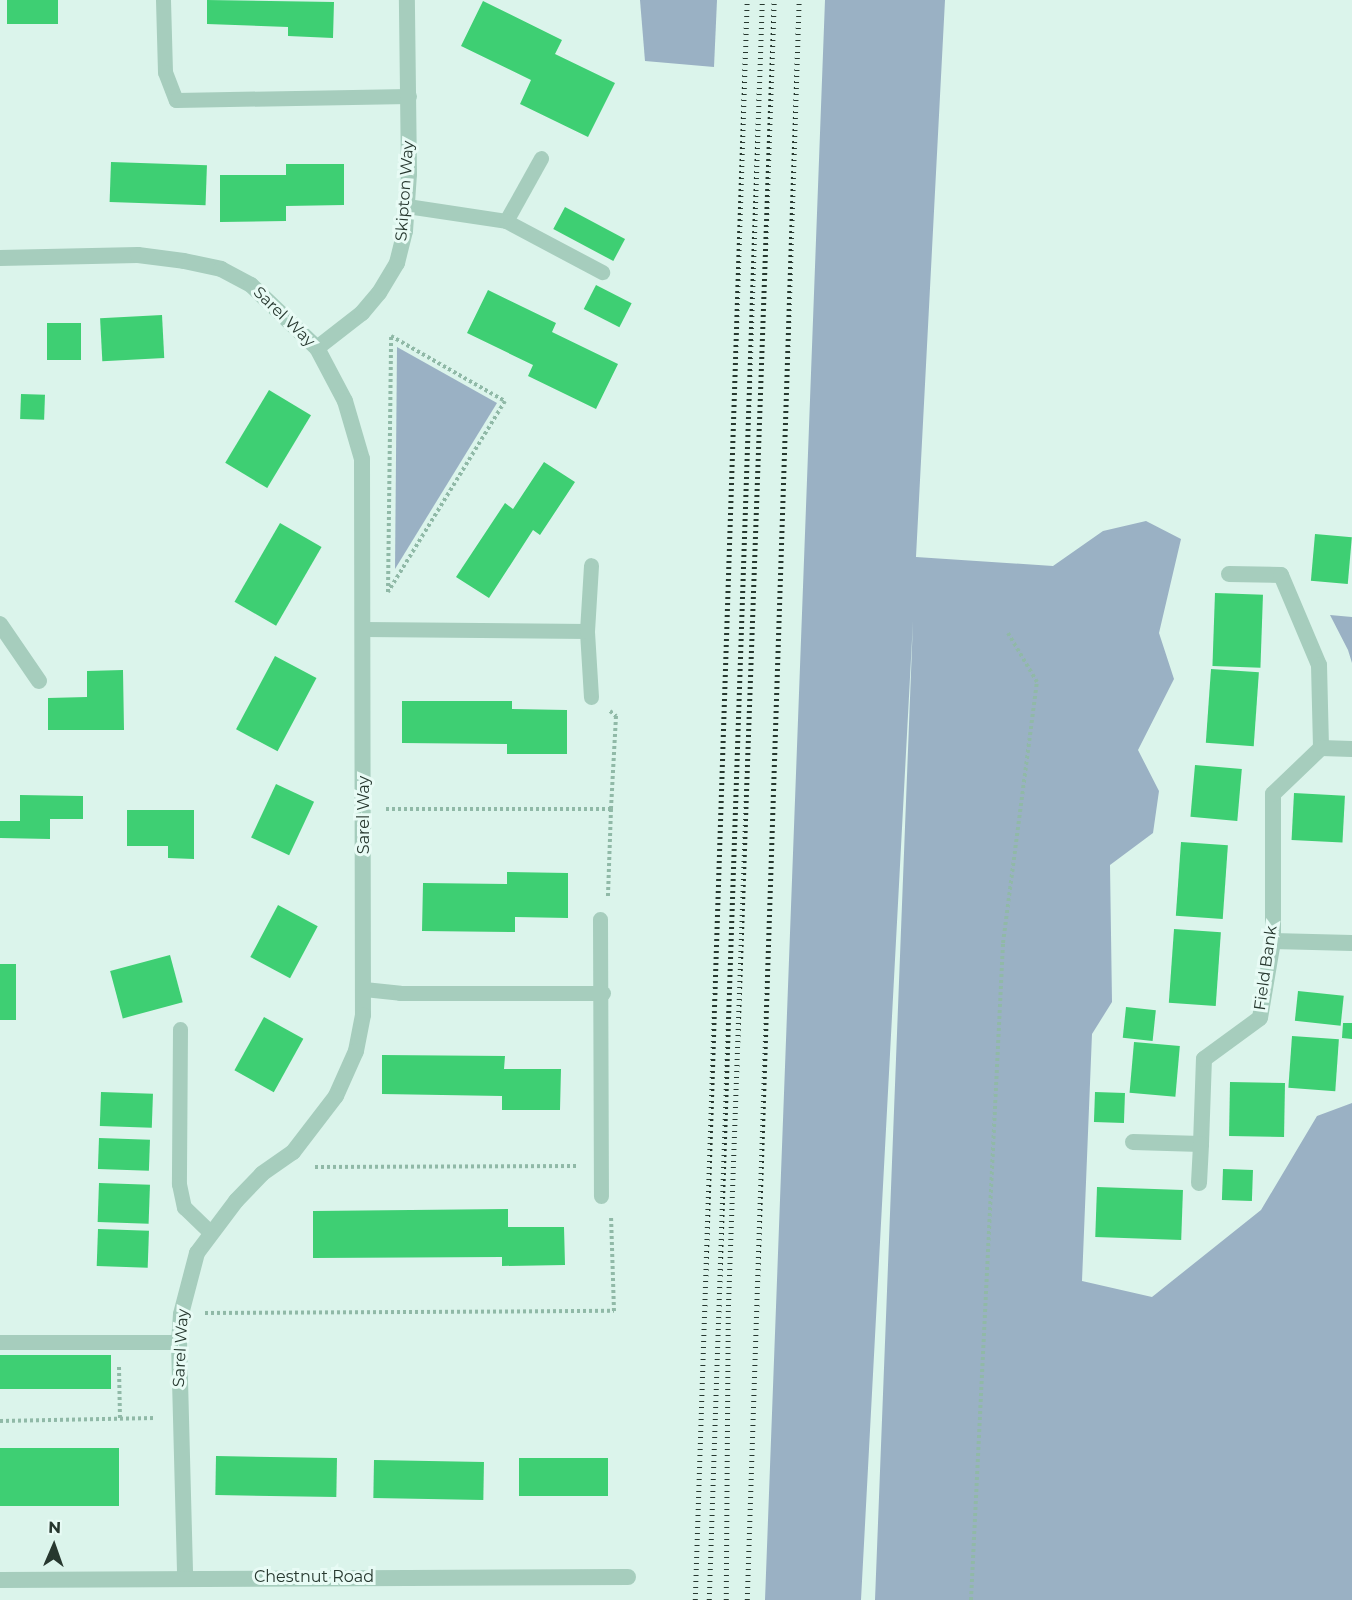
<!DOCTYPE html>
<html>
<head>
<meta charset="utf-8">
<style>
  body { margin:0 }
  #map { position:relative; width:1352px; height:1600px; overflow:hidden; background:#dbf4eb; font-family:Montserrat,sans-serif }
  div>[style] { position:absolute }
  .green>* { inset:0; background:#9ab1c4 }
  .building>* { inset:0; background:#3ecf73; transform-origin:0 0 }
  .path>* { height:4px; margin-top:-2px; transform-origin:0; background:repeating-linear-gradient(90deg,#90b9a7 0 3px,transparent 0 6px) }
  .service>* { height:15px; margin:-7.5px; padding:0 7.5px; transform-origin:7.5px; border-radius:7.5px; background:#a6cdbd }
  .minor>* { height:16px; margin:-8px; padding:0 8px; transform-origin:8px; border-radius:8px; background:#a6cdbd }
  .rail>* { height:4.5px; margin-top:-2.25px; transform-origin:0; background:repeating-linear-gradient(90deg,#27382f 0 1.5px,transparent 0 6px) }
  span { translate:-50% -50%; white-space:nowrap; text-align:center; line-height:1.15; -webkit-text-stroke:6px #e8fbf5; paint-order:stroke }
  .street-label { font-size:16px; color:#27382f }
  .north { position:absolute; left:24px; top:1516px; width:60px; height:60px; -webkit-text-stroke:4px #e8fbf5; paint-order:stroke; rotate:2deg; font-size:16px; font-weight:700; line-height:24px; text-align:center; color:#27382f }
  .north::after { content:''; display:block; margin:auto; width:21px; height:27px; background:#27382f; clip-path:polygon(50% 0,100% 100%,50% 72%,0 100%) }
</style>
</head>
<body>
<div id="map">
  <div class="green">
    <i style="clip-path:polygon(640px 0,717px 0,714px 67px,645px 61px)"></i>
    <i style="clip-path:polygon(825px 0,945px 0,916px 557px,1053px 566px,1103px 531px,1146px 521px,1181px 539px,1159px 633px,1174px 679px,1138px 750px,1159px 791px,1153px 833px,1110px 865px,1112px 1002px,1092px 1034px,1082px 1281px,1152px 1297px,1261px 1210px,1317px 1116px,1352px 1103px,1352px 1600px,875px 1600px,913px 621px,861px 1600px,765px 1600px)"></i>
    <i style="clip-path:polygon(397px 347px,497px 403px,395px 569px)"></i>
    <i style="clip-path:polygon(1330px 615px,1352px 617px,1352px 663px,1348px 650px)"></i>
  </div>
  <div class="building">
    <i style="left:7px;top:0;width:51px;height:24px"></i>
    <i style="clip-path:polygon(207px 0,334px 2px,333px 38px,288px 36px,288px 27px,207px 24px)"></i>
    <i style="clip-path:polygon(483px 1px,562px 40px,555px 54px,615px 83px,588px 137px,520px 104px,531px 80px,461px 46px)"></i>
    <i style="left:111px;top:162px;width:96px;height:40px;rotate:2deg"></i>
    <i style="clip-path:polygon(286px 164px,344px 164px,344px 205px,286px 206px,286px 221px,220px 222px,220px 175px,286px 175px)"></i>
    <i style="left:565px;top:207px;width:68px;height:25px;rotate:28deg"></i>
    <i style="left:596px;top:285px;width:40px;height:27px;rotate:27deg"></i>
    <i style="clip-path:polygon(488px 290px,556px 323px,552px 332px,618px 364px,596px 409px,528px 376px,533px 365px,467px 333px)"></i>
    <i style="left:162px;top:315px;width:43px;height:62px;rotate:87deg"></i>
    <i style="left:47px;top:323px;width:34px;height:37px"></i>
    <i style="left:269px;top:390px;width:49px;height:85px;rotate:31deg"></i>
    <i style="left:21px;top:394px;width:24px;height:25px;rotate:2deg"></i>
    <i style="clip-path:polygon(544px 462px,575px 482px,540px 535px,533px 530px,489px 598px,456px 577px,505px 503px,513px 509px)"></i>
    <i style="left:280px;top:523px;width:48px;height:91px;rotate:30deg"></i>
    <i style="left:1315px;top:534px;width:37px;height:47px;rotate:5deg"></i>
    <i style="left:1215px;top:593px;width:48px;height:73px;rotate:2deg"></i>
    <i style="left:275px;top:656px;width:47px;height:83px;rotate:28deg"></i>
    <i style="left:1211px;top:669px;width:48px;height:74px;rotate:4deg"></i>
    <i style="clip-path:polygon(123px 670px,124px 730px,48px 730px,48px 698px,87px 697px,87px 671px)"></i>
    <i style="clip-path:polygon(402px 701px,512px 701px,512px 709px,567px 710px,567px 754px,507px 754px,507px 744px,402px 743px)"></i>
    <i style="left:1195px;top:765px;width:47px;height:52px;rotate:5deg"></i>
    <i style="left:276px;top:784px;width:42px;height:59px;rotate:25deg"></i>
    <i style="left:1294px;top:793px;width:51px;height:47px;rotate:3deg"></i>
    <i style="clip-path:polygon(20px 795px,83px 796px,83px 819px,50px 819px,50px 839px,0 838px,0 821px,20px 821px)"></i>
    <i style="clip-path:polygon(127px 810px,194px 810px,194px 859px,168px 858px,168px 846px,127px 846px)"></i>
    <i style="left:1181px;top:842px;width:47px;height:74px;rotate:4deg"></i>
    <i style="clip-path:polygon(507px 872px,568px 873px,568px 918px,515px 917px,515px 932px,422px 931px,423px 883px,507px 884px)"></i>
    <i style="left:278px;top:905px;width:45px;height:59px;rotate:28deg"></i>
    <i style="left:1174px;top:929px;width:47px;height:74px;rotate:4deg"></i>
    <i style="left:170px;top:955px;width:49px;height:62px;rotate:75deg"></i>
    <i style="left:0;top:964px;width:16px;height:56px"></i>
    <i style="left:1298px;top:991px;width:46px;height:30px;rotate:6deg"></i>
    <i style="left:1126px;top:1007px;width:30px;height:31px;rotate:6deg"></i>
    <i style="left:264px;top:1017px;width:45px;height:61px;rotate:29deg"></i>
    <i style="clip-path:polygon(1343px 1023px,1352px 1023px,1352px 1039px,1342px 1038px)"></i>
    <i style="left:1292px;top:1036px;width:47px;height:52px;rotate:4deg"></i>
    <i style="left:1134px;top:1042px;width:46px;height:51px;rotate:5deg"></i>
    <i style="clip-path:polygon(382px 1055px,505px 1056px,504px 1069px,561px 1069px,560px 1110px,502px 1110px,502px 1096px,382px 1094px)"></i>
    <i style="left:1230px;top:1082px;width:55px;height:54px;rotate:1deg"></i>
    <i style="left:101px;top:1092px;width:52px;height:34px;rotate:2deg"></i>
    <i style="left:1095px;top:1092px;width:30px;height:30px;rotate:2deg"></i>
    <i style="left:99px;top:1138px;width:51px;height:31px;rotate:2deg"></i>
    <i style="left:1223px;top:1169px;width:30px;height:31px;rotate:2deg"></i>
    <i style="left:99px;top:1183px;width:51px;height:39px;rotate:2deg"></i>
    <i style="left:1097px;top:1187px;width:86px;height:50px;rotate:2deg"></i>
    <i style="clip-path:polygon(508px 1209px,508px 1227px,564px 1227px,565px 1265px,502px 1266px,502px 1257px,313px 1258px,313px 1211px)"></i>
    <i style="left:98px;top:1229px;width:51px;height:37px;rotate:2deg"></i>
    <i style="left:111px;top:1355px;width:34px;height:111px;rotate:90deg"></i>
    <i style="left:0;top:1448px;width:119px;height:58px"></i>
    <i style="left:216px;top:1456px;width:121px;height:39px;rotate:1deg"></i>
    <i style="left:519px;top:1458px;width:89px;height:38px"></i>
    <i style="left:374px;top:1460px;width:110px;height:38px;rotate:1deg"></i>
  </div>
  <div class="path">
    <i style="left:391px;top:336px;width:131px;rotate:29.7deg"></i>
    <i style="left:505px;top:401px;width:224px;rotate:121.5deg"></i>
    <i style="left:388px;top:592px;width:256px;rotate:-89.3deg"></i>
    <i style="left:610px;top:711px;width:8px;rotate:40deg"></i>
    <i style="left:616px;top:716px;width:93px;rotate:93.1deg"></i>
    <i style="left:386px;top:809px;width:225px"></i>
    <i style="left:611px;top:809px;width:88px;rotate:92deg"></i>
    <i style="left:315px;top:1167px;width:263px;rotate:-0.2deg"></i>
    <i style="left:205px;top:1313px;width:409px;rotate:-0.3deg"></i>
    <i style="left:614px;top:1311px;width:93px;rotate:-91.8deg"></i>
    <i style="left:119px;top:1367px;width:53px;rotate:88.9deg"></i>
    <i style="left:0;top:1421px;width:155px;rotate:-1.1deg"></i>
    <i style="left:971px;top:1600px;width:658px;rotate:-87.21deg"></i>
    <i style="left:1003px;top:943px;width:263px;rotate:-82.6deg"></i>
    <i style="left:1037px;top:682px;width:57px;rotate:-120.6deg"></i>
  </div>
  <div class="service">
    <i style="left:163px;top:0;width:72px;rotate:88.4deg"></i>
    <i style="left:165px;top:72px;width:30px;rotate:69deg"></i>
    <i style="left:176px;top:100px;width:233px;rotate:-1deg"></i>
    <i style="left:407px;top:206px;width:100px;rotate:8.6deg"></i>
    <i style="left:506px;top:221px;width:72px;rotate:-60.9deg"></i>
    <i style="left:506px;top:221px;width:109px;rotate:28deg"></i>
    <i style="left:364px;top:629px;width:223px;rotate:0.5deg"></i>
    <i style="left:591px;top:697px;width:66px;rotate:-93.5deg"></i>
    <i style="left:587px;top:631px;width:66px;rotate:-86.5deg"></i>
    <i style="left:600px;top:919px;width:277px;rotate:89.8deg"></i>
    <i style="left:364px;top:989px;width:36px;rotate:6deg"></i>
    <i style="left:400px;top:993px;width:203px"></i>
    <i style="left:180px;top:1029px;width:155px;rotate:90.4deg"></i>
    <i style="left:179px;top:1184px;width:24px;rotate:78deg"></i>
    <i style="left:184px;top:1207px;width:36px;rotate:44deg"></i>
    <i style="left:0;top:1342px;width:179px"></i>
  </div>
  <div class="minor">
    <i style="left:0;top:258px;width:138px;rotate:-1.2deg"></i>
    <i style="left:138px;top:255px;width:46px;rotate:7.4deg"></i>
    <i style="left:184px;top:261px;width:38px;rotate:12deg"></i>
    <i style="left:221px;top:269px;width:34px;rotate:28deg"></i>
    <i style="left:251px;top:285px;width:91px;rotate:43.7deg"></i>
    <i style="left:317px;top:348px;width:60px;rotate:62.2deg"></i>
    <i style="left:345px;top:401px;width:60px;rotate:73.7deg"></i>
    <i style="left:362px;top:459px;width:556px;rotate:89.9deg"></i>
    <i style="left:363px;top:1015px;width:37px;rotate:101deg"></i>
    <i style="left:356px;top:1051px;width:49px;rotate:114deg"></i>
    <i style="left:336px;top:1096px;width:71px;rotate:127.5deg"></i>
    <i style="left:293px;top:1152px;width:38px;rotate:145deg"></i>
    <i style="left:262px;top:1174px;width:37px;rotate:134deg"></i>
    <i style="left:236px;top:1201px;width:65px;rotate:126.9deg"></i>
    <i style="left:197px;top:1253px;width:63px;rotate:104.7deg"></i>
    <i style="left:181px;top:1314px;width:28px;rotate:94deg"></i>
    <i style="left:179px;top:1342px;width:236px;rotate:88.5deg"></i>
    <i style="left:317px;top:348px;width:57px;rotate:-37.9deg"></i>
    <i style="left:362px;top:313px;width:26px;rotate:-50deg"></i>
    <i style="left:379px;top:293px;width:35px;rotate:-59deg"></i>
    <i style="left:397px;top:263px;width:33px;rotate:-76deg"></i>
    <i style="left:405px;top:231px;width:57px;rotate:-86deg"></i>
    <i style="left:409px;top:174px;width:174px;rotate:-90.7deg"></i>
    <i style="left:1229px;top:574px;width:52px;rotate:1.1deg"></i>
    <i style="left:1281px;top:575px;width:98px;rotate:67.1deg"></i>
    <i style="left:1319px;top:665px;width:83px;rotate:88.6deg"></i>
    <i style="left:0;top:624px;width:69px;rotate:55.6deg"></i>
    <i style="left:1273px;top:941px;width:79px;rotate:1.5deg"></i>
    <i style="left:1133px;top:1142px;width:68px;rotate:1.7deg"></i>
    <i style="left:1201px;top:1144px;width:85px;rotate:-88deg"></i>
    <i style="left:1204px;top:1059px;width:69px;rotate:-36.2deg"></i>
    <i style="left:1260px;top:1018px;width:78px;rotate:-80.4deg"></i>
    <i style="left:1273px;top:941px;width:147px;rotate:-90deg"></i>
    <i style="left:1273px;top:794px;width:66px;rotate:-43.8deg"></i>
    <i style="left:1321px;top:748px;width:31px;rotate:2deg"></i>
    <i style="left:1199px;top:1183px;width:39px;rotate:-87deg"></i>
    <i style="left:0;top:1580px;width:628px;rotate:-0.27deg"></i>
  </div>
  <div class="rail">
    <i style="left:695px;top:1600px;width:1601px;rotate:-88.14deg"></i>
    <i style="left:709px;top:1600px;width:1601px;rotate:-88.1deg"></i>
    <i style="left:726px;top:1600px;width:288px;rotate:-89.6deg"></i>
    <i style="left:728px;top:1312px;width:1313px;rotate:-87.99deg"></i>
    <i style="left:747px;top:1600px;width:1601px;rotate:-88.14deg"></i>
  </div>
  <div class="street-label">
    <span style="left:405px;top:191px;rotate:-86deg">Skipton Way</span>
    <span style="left:284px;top:317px;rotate:44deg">Sarel Way</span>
    <span style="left:364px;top:815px;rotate:-90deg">Sarel Way</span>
    <span style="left:1266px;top:968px;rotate:-82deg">Field Bank</span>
    <span style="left:181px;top:1348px;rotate:-87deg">Sarel Way</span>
    <span style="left:314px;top:1577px">Chestnut Road</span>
  </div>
  <div class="north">N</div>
</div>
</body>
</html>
